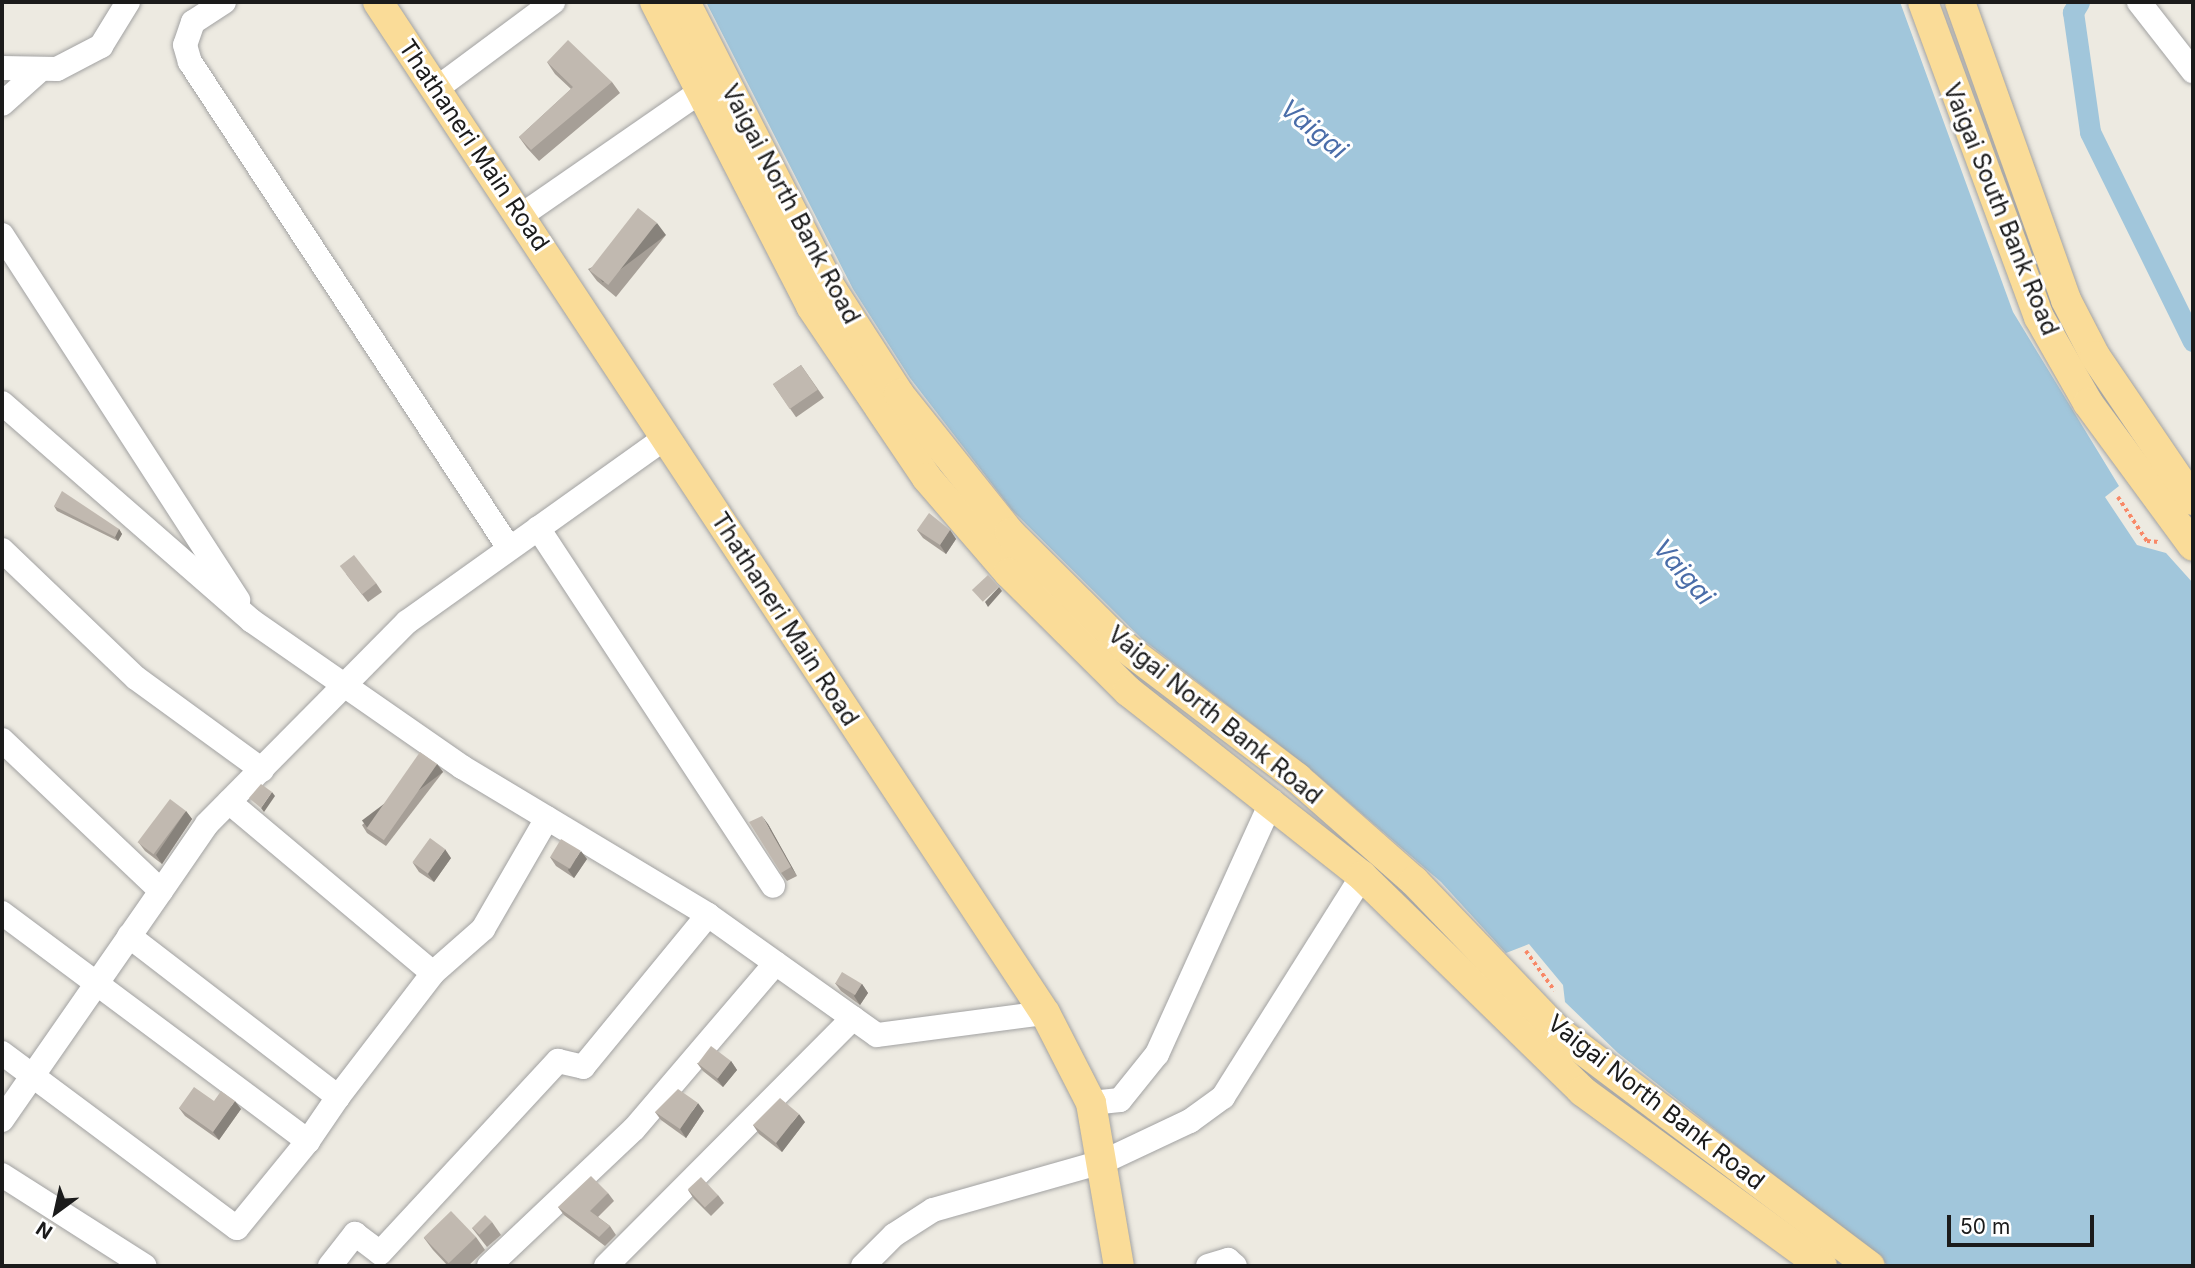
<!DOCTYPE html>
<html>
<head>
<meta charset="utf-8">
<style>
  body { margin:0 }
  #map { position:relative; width:2195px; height:1268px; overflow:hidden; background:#edeae1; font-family:Inter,sans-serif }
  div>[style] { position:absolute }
  .water>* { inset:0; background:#a1c6db }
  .canal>* { height:21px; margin:-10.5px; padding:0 10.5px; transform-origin:10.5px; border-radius:10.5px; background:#a1c6db }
  .path>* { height:3.5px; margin-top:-1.75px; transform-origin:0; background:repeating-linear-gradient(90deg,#f88867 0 3.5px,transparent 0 7px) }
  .roads { filter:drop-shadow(0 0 2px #a2a2a2) drop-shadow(0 0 2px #a2a2a2) }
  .minor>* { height:24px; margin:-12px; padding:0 12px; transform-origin:12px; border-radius:12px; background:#fff }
  .major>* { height:30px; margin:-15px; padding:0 15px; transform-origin:15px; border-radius:15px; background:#fadc98 }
  .wall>* { inset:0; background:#a69f97; transform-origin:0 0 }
  .shaded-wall>* { inset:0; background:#87827b; transform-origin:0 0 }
  .building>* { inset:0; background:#c1b9b0; transform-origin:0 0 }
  span { translate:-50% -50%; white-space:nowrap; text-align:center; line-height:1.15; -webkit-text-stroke:6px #fff; paint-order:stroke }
  .street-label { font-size:24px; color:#1b1b1b }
  .water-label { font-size:26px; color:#4a6da9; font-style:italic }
  .frame { position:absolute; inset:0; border:4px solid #1b1b1b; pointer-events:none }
  .north { position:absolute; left:21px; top:1177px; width:70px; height:70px; -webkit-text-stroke:5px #fff; paint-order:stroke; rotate:213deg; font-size:19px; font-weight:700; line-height:28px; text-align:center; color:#1b1b1b }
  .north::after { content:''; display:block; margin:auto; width:24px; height:32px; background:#1b1b1b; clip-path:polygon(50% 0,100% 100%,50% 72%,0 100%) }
  .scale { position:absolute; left:1947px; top:1215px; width:147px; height:32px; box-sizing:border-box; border:4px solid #1b1b1b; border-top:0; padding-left:9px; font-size:21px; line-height:24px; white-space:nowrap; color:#1b1b1b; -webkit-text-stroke:5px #fff; paint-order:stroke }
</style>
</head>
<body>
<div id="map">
  <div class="water">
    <i style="clip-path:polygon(706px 2px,1900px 2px,2013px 312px,2119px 486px,2105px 497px,2137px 545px,2166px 553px,2193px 583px,2193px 1266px,1889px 1266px,1618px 1053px,1565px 1002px,1563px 985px,1529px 944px,1506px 953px,1441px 882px,1309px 768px,1142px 639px,1012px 510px,910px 378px,853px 289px)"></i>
  </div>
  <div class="canal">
    <i style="left:2079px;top:2px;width:12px;rotate:121deg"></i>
    <i style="left:2073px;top:12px;width:121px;rotate:81.9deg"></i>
    <i style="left:2090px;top:132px;width:233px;rotate:63.8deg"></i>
  </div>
  <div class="path">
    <i style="left:2118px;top:497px;width:53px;rotate:56.6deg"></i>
    <i style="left:2147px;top:541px;width:12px;rotate:5deg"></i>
    <i style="left:1526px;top:951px;width:49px;rotate:54.1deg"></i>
  </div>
  <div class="roads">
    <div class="minor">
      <i style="left:224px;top:2px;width:37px;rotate:147deg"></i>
      <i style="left:193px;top:22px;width:24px;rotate:109deg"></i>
      <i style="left:185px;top:45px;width:18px;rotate:74deg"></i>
      <i style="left:190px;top:62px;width:581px;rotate:56.72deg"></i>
      <i style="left:2139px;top:2px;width:88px;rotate:52deg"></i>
      <i style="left:2px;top:68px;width:55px;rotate:1deg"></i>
      <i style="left:57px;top:69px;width:50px;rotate:-27.6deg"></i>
      <i style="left:101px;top:46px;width:52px;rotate:-58.5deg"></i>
      <i style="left:436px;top:89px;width:146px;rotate:-36.6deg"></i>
      <i style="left:2px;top:104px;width:51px;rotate:-41.8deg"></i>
      <i style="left:522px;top:215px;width:218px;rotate:-34.7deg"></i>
      <i style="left:2px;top:235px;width:435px;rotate:57.1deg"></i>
      <i style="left:2px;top:403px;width:332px;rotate:41.1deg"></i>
      <i style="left:252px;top:621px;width:256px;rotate:34.8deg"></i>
      <i style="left:462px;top:767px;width:287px;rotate:31deg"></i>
      <i style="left:538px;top:528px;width:428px;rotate:56.7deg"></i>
      <i style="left:2px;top:550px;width:185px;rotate:43.7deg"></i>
      <i style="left:136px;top:678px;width:156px;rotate:36.1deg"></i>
      <i style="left:2px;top:740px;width:219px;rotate:43.5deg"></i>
      <i style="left:161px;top:891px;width:279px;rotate:124.8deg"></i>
      <i style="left:229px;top:802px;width:266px;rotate:40deg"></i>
      <i style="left:433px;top:973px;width:67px;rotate:-41.3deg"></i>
      <i style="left:483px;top:929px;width:128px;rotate:-60deg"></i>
      <i style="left:161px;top:891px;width:81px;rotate:-55.5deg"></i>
      <i style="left:207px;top:824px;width:284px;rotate:-45.3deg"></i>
      <i style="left:407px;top:622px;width:318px;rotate:-35.5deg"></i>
      <i style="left:2px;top:913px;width:382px;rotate:36.7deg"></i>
      <i style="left:308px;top:1141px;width:53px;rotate:-55.7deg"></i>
      <i style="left:129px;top:936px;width:264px;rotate:37.6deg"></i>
      <i style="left:338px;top:1097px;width:156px;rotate:-52.5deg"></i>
      <i style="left:2px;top:1053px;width:293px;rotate:36.7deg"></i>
      <i style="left:237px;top:1228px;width:112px;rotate:-50.8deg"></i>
      <i style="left:1091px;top:1103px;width:29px;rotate:-6deg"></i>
      <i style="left:1120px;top:1100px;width:59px;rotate:-51.2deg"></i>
      <i style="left:1157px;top:1054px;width:278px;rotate:-65.6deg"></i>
      <i style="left:2px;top:1175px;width:169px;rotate:32.5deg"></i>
      <i style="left:330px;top:1266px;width:41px;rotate:-52deg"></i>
      <i style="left:355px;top:1234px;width:31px;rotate:37deg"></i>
      <i style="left:380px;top:1253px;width:262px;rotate:-47.2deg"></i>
      <i style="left:558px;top:1061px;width:26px;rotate:13deg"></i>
      <i style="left:583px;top:1067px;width:197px;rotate:-50.6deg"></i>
      <i style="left:708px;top:915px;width:207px;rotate:35.4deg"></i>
      <i style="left:877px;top:1035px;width:169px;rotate:-7.5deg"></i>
      <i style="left:489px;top:1266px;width:199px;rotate:-43.4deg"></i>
      <i style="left:634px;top:1129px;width:218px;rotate:-49.5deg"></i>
      <i style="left:606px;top:1266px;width:350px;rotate:-45.1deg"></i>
      <i style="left:863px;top:1266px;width:44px;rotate:-45deg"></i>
      <i style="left:894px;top:1235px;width:46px;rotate:-32.7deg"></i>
      <i style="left:933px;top:1210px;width:179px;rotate:-15.9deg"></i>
      <i style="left:1105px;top:1161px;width:94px;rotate:-25.2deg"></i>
      <i style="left:1190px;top:1121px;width:41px;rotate:-36deg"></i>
      <i style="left:1223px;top:1097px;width:261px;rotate:-57.8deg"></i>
      <i style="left:1208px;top:1266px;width:21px;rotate:-17deg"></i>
      <i style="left:1228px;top:1260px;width:9px;rotate:41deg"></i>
    </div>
    <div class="major">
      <i style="left:378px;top:2px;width:1211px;rotate:56.59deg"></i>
      <i style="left:1045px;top:1013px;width:101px;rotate:62.9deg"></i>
      <i style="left:1091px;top:1103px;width:165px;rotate:80.3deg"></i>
      <i style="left:655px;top:2px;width:342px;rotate:62.8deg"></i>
      <i style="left:811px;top:306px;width:207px;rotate:56deg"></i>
      <i style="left:927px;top:478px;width:125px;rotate:49.2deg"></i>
      <i style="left:1009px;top:573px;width:168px;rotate:44.8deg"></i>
      <i style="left:1128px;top:691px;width:298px;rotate:38.3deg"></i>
      <i style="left:1362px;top:876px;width:308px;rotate:44.3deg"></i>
      <i style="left:1582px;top:1091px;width:297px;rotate:36.1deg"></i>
      <i style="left:685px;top:2px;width:323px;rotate:63deg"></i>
      <i style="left:832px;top:290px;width:124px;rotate:57.2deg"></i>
      <i style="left:899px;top:394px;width:178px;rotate:51.4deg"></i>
      <i style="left:1010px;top:533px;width:163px;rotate:44.8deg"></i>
      <i style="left:1126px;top:648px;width:215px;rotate:37.2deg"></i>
      <i style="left:1297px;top:778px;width:156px;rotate:41.4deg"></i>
      <i style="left:1414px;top:881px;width:209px;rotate:46.2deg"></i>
      <i style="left:1559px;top:1032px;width:389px;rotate:37deg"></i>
      <i style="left:1923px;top:2px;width:336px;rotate:69.8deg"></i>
      <i style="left:2039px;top:317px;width:99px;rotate:60.3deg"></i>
      <i style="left:2088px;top:403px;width:177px;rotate:53.7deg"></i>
      <i style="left:1960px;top:2px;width:316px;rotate:70.4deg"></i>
      <i style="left:2066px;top:300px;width:63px;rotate:62.6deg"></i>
      <i style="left:2095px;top:356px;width:174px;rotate:55.8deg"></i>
    </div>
  </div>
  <div class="wall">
    <i style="clip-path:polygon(547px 62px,612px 82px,620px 93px,539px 161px,527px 148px,519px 137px,571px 89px,555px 74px)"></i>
    <i style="clip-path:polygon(666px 235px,616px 297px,597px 281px,588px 269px)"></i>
    <i style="left:801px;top:365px;width:40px;height:34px;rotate:55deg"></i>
    <i style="clip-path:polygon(54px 506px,119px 529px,122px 534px,118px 541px,57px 511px)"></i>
    <i style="clip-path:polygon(917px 530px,950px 530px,956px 539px,946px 554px,923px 538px)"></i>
    <i style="clip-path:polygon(346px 574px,376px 583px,382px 592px,368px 602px)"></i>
    <i style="clip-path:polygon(437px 764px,443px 772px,386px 846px,367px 833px,362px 825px)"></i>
    <i style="clip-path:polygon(186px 811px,192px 819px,162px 864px,145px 851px,139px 843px)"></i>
    <i style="clip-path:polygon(768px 824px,797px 876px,787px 881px,781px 873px)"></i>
    <i style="clip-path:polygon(550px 857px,587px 859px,574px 878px,556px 866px)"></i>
    <i style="clip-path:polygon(451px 858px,434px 882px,419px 872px,413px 863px)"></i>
    <i style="clip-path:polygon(835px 983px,862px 984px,868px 993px,860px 1005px,841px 991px)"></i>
    <i style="clip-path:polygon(731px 1061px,737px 1070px,723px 1087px,703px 1071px,697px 1063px)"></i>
    <i style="clip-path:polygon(214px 1101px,241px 1109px,219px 1140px,185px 1116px,179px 1108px)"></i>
    <i style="clip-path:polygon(704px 1111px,686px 1138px,661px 1120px,655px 1112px)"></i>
    <i style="clip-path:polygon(805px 1122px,782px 1152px,759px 1134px,753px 1125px)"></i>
    <i style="clip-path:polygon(688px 1190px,718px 1195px,724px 1203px,711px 1216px,694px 1199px)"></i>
    <i style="clip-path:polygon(608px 1193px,614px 1201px,598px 1217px,610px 1226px,616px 1235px,605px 1246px,564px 1215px,558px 1207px)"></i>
    <i style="clip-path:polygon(492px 1222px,501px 1235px,487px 1247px,472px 1228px)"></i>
    <i style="clip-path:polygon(476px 1237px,485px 1250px,468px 1266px,448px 1266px,433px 1250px,424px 1238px)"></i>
  </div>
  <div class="shaded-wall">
    <i style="left:657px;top:223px;width:15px;height:79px;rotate:53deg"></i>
    <i style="clip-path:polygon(119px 529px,122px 534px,118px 541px,115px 537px)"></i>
    <i style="clip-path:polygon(950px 530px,956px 539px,946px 554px,940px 545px)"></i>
    <i style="clip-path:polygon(999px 587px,1002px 591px,988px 607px,985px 602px)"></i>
    <i style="left:437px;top:764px;width:10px;height:94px;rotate:53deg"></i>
    <i style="clip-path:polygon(272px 792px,275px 796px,264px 812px,261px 808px)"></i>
    <i style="clip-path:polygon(186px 811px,192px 819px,162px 864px,156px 855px)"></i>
    <i style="clip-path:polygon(762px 816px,768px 824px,797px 876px,791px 867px)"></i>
    <i style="clip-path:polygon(445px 849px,451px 858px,434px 882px,428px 874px)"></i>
    <i style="clip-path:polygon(581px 851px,587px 859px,574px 878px,568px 870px)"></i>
    <i style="clip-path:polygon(862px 984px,868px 993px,860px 1005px,854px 996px)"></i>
    <i style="clip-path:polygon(731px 1061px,737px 1070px,723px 1087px,717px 1079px)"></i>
    <i style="clip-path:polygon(235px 1101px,241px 1109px,219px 1140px,213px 1132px)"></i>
    <i style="clip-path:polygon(698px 1103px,704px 1111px,686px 1138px,680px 1129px)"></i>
    <i style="clip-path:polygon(799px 1114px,805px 1122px,782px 1152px,776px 1143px)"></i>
  </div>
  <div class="building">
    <i style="clip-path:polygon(568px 40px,612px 82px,531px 150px,519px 137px,573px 87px,547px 62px)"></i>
    <i style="left:638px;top:208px;width:24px;height:79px;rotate:38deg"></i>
    <i style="left:801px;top:365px;width:30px;height:34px;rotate:56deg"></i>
    <i style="clip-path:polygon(62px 491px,119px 529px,115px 537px,54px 506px)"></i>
    <i style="clip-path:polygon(929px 513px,950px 530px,940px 545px,917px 530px)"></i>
    <i style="left:354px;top:555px;width:36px;height:18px;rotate:52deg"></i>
    <i style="left:988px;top:575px;width:16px;height:22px;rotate:47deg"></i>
    <i style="left:420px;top:752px;width:21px;height:93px;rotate:35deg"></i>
    <i style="clip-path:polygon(261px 784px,272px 792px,261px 808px,249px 798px)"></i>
    <i style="left:170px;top:799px;width:20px;height:54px;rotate:37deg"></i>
    <i style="clip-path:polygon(762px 816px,791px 867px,781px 873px,749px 822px)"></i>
    <i style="left:430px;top:838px;width:19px;height:30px;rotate:36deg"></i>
    <i style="left:561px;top:839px;width:23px;height:21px;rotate:31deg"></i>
    <i style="left:842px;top:972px;width:23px;height:13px;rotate:31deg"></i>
    <i style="left:711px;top:1046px;width:25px;height:22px;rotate:37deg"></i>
    <i style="clip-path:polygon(194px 1087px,214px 1101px,221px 1091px,235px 1101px,213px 1132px,179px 1108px)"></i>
    <i style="clip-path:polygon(678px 1089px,698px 1103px,680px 1129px,655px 1112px)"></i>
    <i style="clip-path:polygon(780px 1098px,799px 1114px,776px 1143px,753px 1125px)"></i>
    <i style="clip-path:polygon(591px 1176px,608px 1193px,590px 1211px,610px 1226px,599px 1237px,558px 1207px)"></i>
    <i style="left:701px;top:1177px;width:25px;height:18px;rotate:47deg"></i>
    <i style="left:451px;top:1211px;width:36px;height:38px;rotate:46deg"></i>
    <i style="left:485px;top:1215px;width:10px;height:18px;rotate:45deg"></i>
  </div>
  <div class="street-label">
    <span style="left:474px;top:145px;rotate:56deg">Thathaneri Main Road</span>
    <span style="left:791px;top:204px;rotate:62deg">Vaigai North Bank Road</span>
    <span style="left:2001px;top:209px;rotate:68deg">Vaigai South Bank Road</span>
    <span style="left:785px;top:619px;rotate:57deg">Thathaneri Main Road</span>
    <span style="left:1215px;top:715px;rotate:39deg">Vaigai North Bank Road</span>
    <span style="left:1656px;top:1102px;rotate:38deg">Vaigai North Bank Road</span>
  </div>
  <div class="water-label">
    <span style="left:1314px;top:129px;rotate:39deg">Vaigai</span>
    <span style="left:1684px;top:572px;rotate:49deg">Vaigai</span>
  </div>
  <div class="frame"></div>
  <div class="north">N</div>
  <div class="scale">50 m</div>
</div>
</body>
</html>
